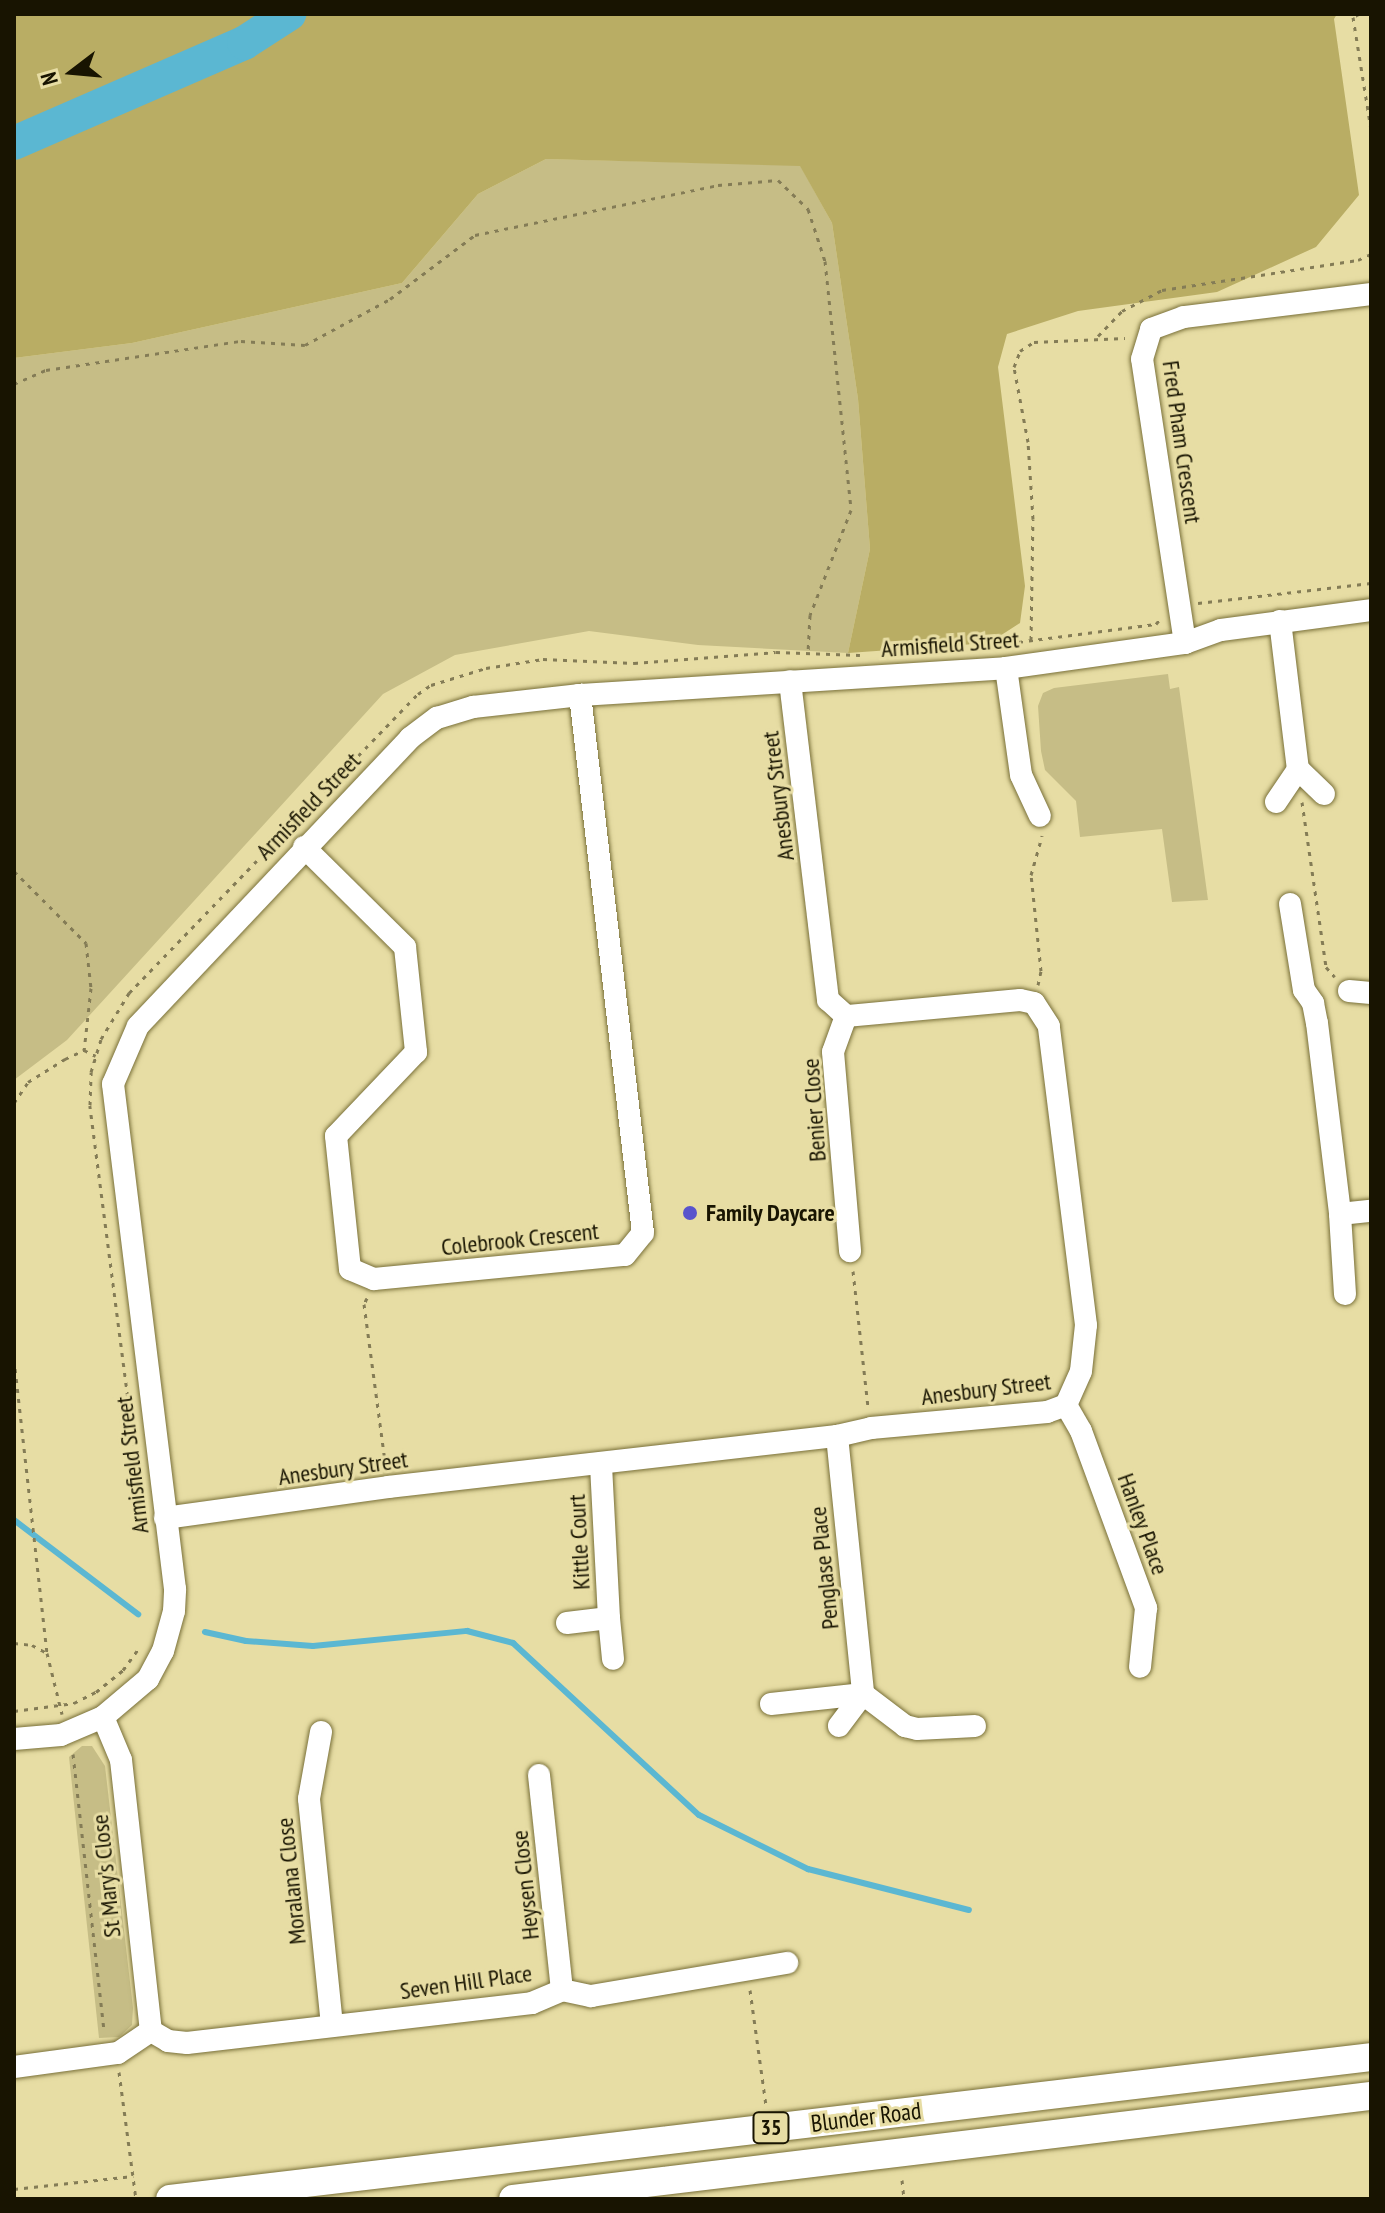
<!DOCTYPE html>
<html>
<head>
<meta charset="utf-8">
<style>
  body { margin:0 }
  #map { position:relative; width:1385px; height:2213px; overflow:hidden; background:#e7dda4; font-family:"PT Sans Narrow",sans-serif }
  div>[style] { position:absolute }
  .green>* { inset:0; background:#c6bd86 }
  .forest>* { inset:0; background:#b9ad64 }
  .stream>* { height:6px; margin:-3px; padding:0 3px; transform-origin:3px; border-radius:3px; background:#5bb7d2 }
  .river>* { height:34px; margin:-17px; padding:0 17px; transform-origin:17px; border-radius:17px; background:#5bb7d2 }
  .path>* { height:3px; margin-top:-1.5px; transform-origin:0; background:repeating-linear-gradient(90deg,#847c56 0 4px,transparent 0 10px) }
  .roads { filter:drop-shadow(0 0 2px #797039) drop-shadow(0 0 2px #797039) }
  .minor>* { height:22px; margin:-11px; padding:0 11px; transform-origin:11px; border-radius:11px; background:#fff }
  .major>* { height:28px; margin:-14px; padding:0 14px; transform-origin:14px; border-radius:14px; background:#fff }
  .dots>* { width:22px; height:22px; translate:-50% -50%; box-sizing:border-box; border:4px solid #e7dda4; border-radius:50% }
  span { translate:-50% -50%; white-space:nowrap; text-align:center; line-height:1.15; -webkit-text-stroke:6px #e7dda4; paint-order:stroke }
  .shield-label span { padding:2px 6px; background:#e7dda4; border:2px solid; border-radius:6px; -webkit-text-stroke-width:0 }
  .shield-label { font-size:22px; color:#181401; font-weight:700 }
  .street-label { font-size:24px; color:#181401 }
  .poi-label { font-size:24px; color:#181401; font-weight:700 }
  .left { translate:0 -50%; text-align:left }
  .frame { position:absolute; inset:0; border:16px solid #181401; pointer-events:none }
  .north { position:absolute; left:32px; top:32px; width:80px; height:80px; -webkit-text-stroke:6px #e7dda4; paint-order:stroke; rotate:254deg; font-size:22px; font-weight:700; line-height:32px; text-align:center; color:#181401 }
  .north::after { content:''; display:block; margin:auto; width:28px; height:36px; background:#181401; clip-path:polygon(50% 0,100% 100%,50% 72%,0 100%) }
</style>
</head>
<body>
<div id="map">
  <div class="green">
    <i style="clip-path:polygon(546px 159px,800px 165px,832px 223px,858px 399px,870px 549px,848px 653px,698px 645px,589px 631px,455px 655px,383px 694px,67px 1040px,14px 1080px,14px 358px,132px 343px,402px 283px,478px 194px)"></i>
    <i style="clip-path:polygon(1168px 674px,1170px 689px,1179px 687px,1208px 900px,1172px 902px,1162px 829px,1080px 837px,1076px 801px,1045px 770px,1041px 751px,1038px 706px,1043px 693px,1054px 688px)"></i>
    <i style="clip-path:polygon(82px 1746px,92px 1746px,105px 1766px,133px 2008px,132px 2025px,119px 2037px,99px 2038px,69px 1757px)"></i>
  </div>
  <div class="forest">
    <i style="clip-path:polygon(14px 14px,1337px 14px,1334px 19px,1359px 195px,1316px 247px,1217px 292px,1078px 311px,1007px 334px,998px 367px,1025px 586px,1020px 623px,989px 643px,848px 653px,870px 549px,858px 399px,832px 223px,800px 166px,546px 159px,478px 194px,402px 283px,132px 343px,14px 358px)"></i>
  </div>
  <div class="stream">
    <i style="left:14px;top:1520px;width:156px;rotate:37.2deg"></i>
    <i style="left:205px;top:1632px;width:42px;rotate:12.4deg"></i>
    <i style="left:246px;top:1641px;width:67px;rotate:4.3deg"></i>
    <i style="left:313px;top:1646px;width:155px;rotate:-5.6deg"></i>
    <i style="left:467px;top:1631px;width:48px;rotate:14.6deg"></i>
    <i style="left:513px;top:1643px;width:253px;rotate:42.8deg"></i>
    <i style="left:699px;top:1815px;width:122px;rotate:26.4deg"></i>
    <i style="left:808px;top:1869px;width:166px;rotate:14.3deg"></i>
  </div>
  <div class="river">
    <i style="left:14px;top:143px;width:251px;rotate:-23.5deg"></i>
    <i style="left:244px;top:43px;width:54px;rotate:-32.8deg"></i>
  </div>
  <div class="path">
    <i style="left:1359px;top:14px;width:7px;rotate:153deg"></i>
    <i style="left:1353px;top:17px;width:114px;rotate:80.9deg"></i>
    <i style="left:1098px;top:336px;width:35px;rotate:-46deg"></i>
    <i style="left:1122px;top:311px;width:45px;rotate:-27.7deg"></i>
    <i style="left:1162px;top:290px;width:198px;rotate:-8.7deg"></i>
    <i style="left:1358px;top:260px;width:14px;rotate:-25deg"></i>
    <i style="left:14px;top:384px;width:35px;rotate:-24deg"></i>
    <i style="left:46px;top:370px;width:197px;rotate:-8.5deg"></i>
    <i style="left:241px;top:341px;width:64px;rotate:3.6deg"></i>
    <i style="left:305px;top:345px;width:97px;rotate:-28.4deg"></i>
    <i style="left:390px;top:299px;width:106px;rotate:-37deg"></i>
    <i style="left:475px;top:235px;width:248px;rotate:-11.6deg"></i>
    <i style="left:718px;top:185px;width:60px;rotate:-4.8deg"></i>
    <i style="left:778px;top:180px;width:42px;rotate:44deg"></i>
    <i style="left:808px;top:209px;width:55px;rotate:71.9deg"></i>
    <i style="left:825px;top:261px;width:250px;rotate:84deg"></i>
    <i style="left:851px;top:510px;width:113px;rotate:111.3deg"></i>
    <i style="left:810px;top:615px;width:38px;rotate:93deg"></i>
    <i style="left:1198px;top:603px;width:174px;rotate:-6.6deg"></i>
    <i style="left:1031px;top:640px;width:121px;rotate:-89.1deg"></i>
    <i style="left:1033px;top:519px;width:77px;rotate:-93.7deg"></i>
    <i style="left:1028px;top:442px;width:76px;rotate:-100.6deg"></i>
    <i style="left:1014px;top:367px;width:17px;rotate:-69deg"></i>
    <i style="left:1020px;top:351px;width:17px;rotate:-33deg"></i>
    <i style="left:1034px;top:342px;width:91px;rotate:-2.5deg"></i>
    <i style="left:979px;top:647px;width:178px;rotate:-7.4deg"></i>
    <i style="left:1156px;top:624px;width:6px;rotate:-51deg"></i>
    <i style="left:1302px;top:802px;width:167px;rotate:81.7deg"></i>
    <i style="left:1326px;top:967px;width:13px;rotate:48deg"></i>
    <i style="left:14px;top:871px;width:102px;rotate:45deg"></i>
    <i style="left:86px;top:943px;width:45px;rotate:83.7deg"></i>
    <i style="left:91px;top:988px;width:63px;rotate:96.3deg"></i>
    <i style="left:1038px;top:985px;width:14px;rotate:-78deg"></i>
    <i style="left:1041px;top:971px;width:97px;rotate:-95.9deg"></i>
    <i style="left:1031px;top:875px;width:41px;rotate:-74.2deg"></i>
    <i style="left:14px;top:1103px;width:25px;rotate:-56deg"></i>
    <i style="left:28px;top:1082px;width:44px;rotate:-31.9deg"></i>
    <i style="left:65px;top:1059px;width:21px;rotate:-25deg"></i>
    <i style="left:84px;top:1050px;width:13px;rotate:27deg"></i>
    <i style="left:853px;top:1271px;width:136px;rotate:83.7deg"></i>
    <i style="left:367px;top:1298px;width:7px;rotate:117deg"></i>
    <i style="left:364px;top:1304px;width:165px;rotate:82.4deg"></i>
    <i style="left:14px;top:1359px;width:296px;rotate:83.6deg"></i>
    <i style="left:143px;top:1515px;width:413px;rotate:-97.4deg"></i>
    <i style="left:90px;top:1105px;width:33px;rotate:-88deg"></i>
    <i style="left:91px;top:1072px;width:34px;rotate:-73deg"></i>
    <i style="left:101px;top:1039px;width:54px;rotate:-58.7deg"></i>
    <i style="left:129px;top:993px;width:416px;rotate:-46deg"></i>
    <i style="left:418px;top:694px;width:16px;rotate:-35deg"></i>
    <i style="left:431px;top:685px;width:58px;rotate:-17.2deg"></i>
    <i style="left:486px;top:668px;width:58px;rotate:-9deg"></i>
    <i style="left:543px;top:659px;width:91px;rotate:2.5deg"></i>
    <i style="left:634px;top:663px;width:142px;rotate:-4.4deg"></i>
    <i style="left:776px;top:652px;width:84px;rotate:2deg"></i>
    <i style="left:14px;top:1643px;width:18px;rotate:6deg"></i>
    <i style="left:32px;top:1645px;width:17px;rotate:28deg"></i>
    <i style="left:47px;top:1653px;width:63px;rotate:76.2deg"></i>
    <i style="left:14px;top:1711px;width:61px;rotate:-7.6deg"></i>
    <i style="left:74px;top:1703px;width:25px;rotate:-27deg"></i>
    <i style="left:96px;top:1692px;width:35px;rotate:-39deg"></i>
    <i style="left:123px;top:1670px;width:29px;rotate:-54deg"></i>
    <i style="left:73px;top:1754px;width:280px;rotate:83.6deg"></i>
    <i style="left:750px;top:1990px;width:116px;rotate:82.1deg"></i>
    <i style="left:119px;top:2072px;width:128px;rotate:82.4deg"></i>
    <i style="left:902px;top:2180px;width:19px;rotate:84deg"></i>
    <i style="left:14px;top:2189px;width:120px;rotate:-6.2deg"></i>
  </div>
  <div class="roads">
    <div class="minor">
      <i style="left:1280px;top:621px;width:149px;rotate:83.1deg"></i>
      <i style="left:1185px;top:643px;width:287px;rotate:-98.6deg"></i>
      <i style="left:1142px;top:359px;width:31px;rotate:-73deg"></i>
      <i style="left:1151px;top:329px;width:35px;rotate:-20deg"></i>
      <i style="left:1184px;top:317px;width:188px;rotate:-7deg"></i>
      <i style="left:1006px;top:668px;width:108px;rotate:82deg"></i>
      <i style="left:1021px;top:775px;width:45px;rotate:65.1deg"></i>
      <i style="left:1276px;top:802px;width:40px;rotate:-56deg"></i>
      <i style="left:1298px;top:769px;width:36px;rotate:44deg"></i>
      <i style="left:304px;top:847px;width:142px;rotate:44.7deg"></i>
      <i style="left:405px;top:947px;width:106px;rotate:84deg"></i>
      <i style="left:416px;top:1052px;width:116px;rotate:133.6deg"></i>
      <i style="left:336px;top:1136px;width:134px;rotate:84deg"></i>
      <i style="left:350px;top:1269px;width:26px;rotate:23deg"></i>
      <i style="left:374px;top:1279px;width:252px;rotate:-5.5deg"></i>
      <i style="left:625px;top:1255px;width:28px;rotate:-51deg"></i>
      <i style="left:643px;top:1233px;width:542px;rotate:-96.68deg"></i>
      <i style="left:1290px;top:904px;width:87px;rotate:80.8deg"></i>
      <i style="left:1304px;top:990px;width:16px;rotate:55deg"></i>
      <i style="left:1313px;top:1003px;width:20px;rotate:79deg"></i>
      <i style="left:1317px;top:1023px;width:192px;rotate:83.1deg"></i>
      <i style="left:1349px;top:991px;width:22px;rotate:5deg"></i>
      <i style="left:846px;top:1016px;width:38px;rotate:110deg"></i>
      <i style="left:833px;top:1052px;width:200px;rotate:85.1deg"></i>
      <i style="left:1345px;top:1294px;width:80px;rotate:-93.6deg"></i>
      <i style="left:1340px;top:1214px;width:31px;rotate:-6deg"></i>
      <i style="left:1066px;top:1405px;width:30px;rotate:60deg"></i>
      <i style="left:1081px;top:1431px;width:189px;rotate:69.8deg"></i>
      <i style="left:1146px;top:1608px;width:59px;rotate:95.8deg"></i>
      <i style="left:837px;top:1436px;width:259px;rotate:84.2deg"></i>
      <i style="left:863px;top:1694px;width:40px;rotate:127deg"></i>
      <i style="left:165px;top:1518px;width:225px;rotate:-7.9deg"></i>
      <i style="left:388px;top:1487px;width:452px;rotate:-6.5deg"></i>
      <i style="left:837px;top:1436px;width:35px;rotate:-13deg"></i>
      <i style="left:871px;top:1428px;width:177px;rotate:-5.2deg"></i>
      <i style="left:1047px;top:1412px;width:20px;rotate:-20deg"></i>
      <i style="left:1066px;top:1405px;width:37px;rotate:-66deg"></i>
      <i style="left:1081px;top:1371px;width:46px;rotate:-83.8deg"></i>
      <i style="left:1086px;top:1325px;width:301px;rotate:-97.1deg"></i>
      <i style="left:1049px;top:1026px;width:27px;rotate:-123deg"></i>
      <i style="left:1034px;top:1003px;width:14px;rotate:-168deg"></i>
      <i style="left:1020px;top:1000px;width:175px;rotate:174.7deg"></i>
      <i style="left:846px;top:1016px;width:24px;rotate:-138deg"></i>
      <i style="left:828px;top:1000px;width:321px;rotate:-96.8deg"></i>
      <i style="left:609px;top:1618px;width:41px;rotate:84.4deg"></i>
      <i style="left:567px;top:1623px;width:42px;rotate:-6.8deg"></i>
      <i style="left:609px;top:1618px;width:155px;rotate:-93deg"></i>
      <i style="left:771px;top:1704px;width:93px;rotate:-6.2deg"></i>
      <i style="left:863px;top:1694px;width:53px;rotate:37.3deg"></i>
      <i style="left:905px;top:1726px;width:12px;rotate:14deg"></i>
      <i style="left:917px;top:1729px;width:58px;rotate:-3deg"></i>
      <i style="left:103px;top:1717px;width:47px;rotate:67.3deg"></i>
      <i style="left:121px;top:1760px;width:273px;rotate:83.7deg"></i>
      <i style="left:321px;top:1732px;width:68px;rotate:100.2deg"></i>
      <i style="left:309px;top:1799px;width:227px;rotate:84.2deg"></i>
      <i style="left:14px;top:1739px;width:47px;rotate:-4.9deg"></i>
      <i style="left:61px;top:1735px;width:46px;rotate:-23.2deg"></i>
      <i style="left:103px;top:1717px;width:59px;rotate:-40.2deg"></i>
      <i style="left:148px;top:1679px;width:32px;rotate:-62deg"></i>
      <i style="left:163px;top:1651px;width:41px;rotate:-74.6deg"></i>
      <i style="left:174px;top:1611px;width:22px;rotate:-87deg"></i>
      <i style="left:175px;top:1589px;width:509px;rotate:-97deg"></i>
      <i style="left:113px;top:1084px;width:63px;rotate:-66.7deg"></i>
      <i style="left:138px;top:1026px;width:396px;rotate:-46.6deg"></i>
      <i style="left:410px;top:738px;width:34px;rotate:-37deg"></i>
      <i style="left:437px;top:718px;width:38px;rotate:-17deg"></i>
      <i style="left:473px;top:707px;width:108px;rotate:-6.4deg"></i>
      <i style="left:580px;top:695px;width:427px;rotate:-3.6deg"></i>
      <i style="left:1006px;top:668px;width:181px;rotate:-8deg"></i>
      <i style="left:1185px;top:643px;width:38px;rotate:-20deg"></i>
      <i style="left:1221px;top:630px;width:151px;rotate:-7.6deg"></i>
      <i style="left:539px;top:1775px;width:216px;rotate:83.9deg"></i>
      <i style="left:151px;top:2031px;width:20px;rotate:30deg"></i>
      <i style="left:168px;top:2041px;width:19px;rotate:6deg"></i>
      <i style="left:187px;top:2043px;width:347px;rotate:-6.6deg"></i>
      <i style="left:532px;top:2003px;width:33px;rotate:-23deg"></i>
      <i style="left:562px;top:1990px;width:30px;rotate:12deg"></i>
      <i style="left:591px;top:1996px;width:199px;rotate:-9.6deg"></i>
      <i style="left:14px;top:2067px;width:105px;rotate:-7.7deg"></i>
      <i style="left:118px;top:2053px;width:40px;rotate:-34deg"></i>
    </div>
    <div class="major">
      <i style="left:170px;top:2199px;width:1209px;rotate:-6.74deg"></i>
      <i style="left:513px;top:2199px;width:864px;rotate:-6.85deg"></i>
    </div>
  </div>
  <div class="dots">
    <i style="left:690px;top:1213px;background:#5954cc"></i>
  </div>
  <div class="shield-label">
    <span style="left:771px;top:2128px">35</span>
  </div>
  <div class="street-label">
    <span style="left:1182px;top:442px;rotate:82deg">Fred Pham Crescent</span>
    <span style="left:950px;top:644px;rotate:-4deg">Armisfield Street</span>
    <span style="left:778px;top:796px;rotate:-97deg">Anesbury Street</span>
    <span style="left:308px;top:806px;rotate:-46deg">Armisfield Street</span>
    <span style="left:814px;top:1110px;rotate:-94deg">Benier Close</span>
    <span style="left:520px;top:1239px;rotate:-6deg">Colebrook Crescent</span>
    <span style="left:986px;top:1389px;rotate:-7deg">Anesbury Street</span>
    <span style="left:132px;top:1465px;rotate:-97deg">Armisfield Street</span>
    <span style="left:343px;top:1468px;rotate:-8deg">Anesbury Street</span>
    <span style="left:1143px;top:1524px;rotate:70deg">Hanley Place</span>
    <span style="left:579px;top:1542px;rotate:-93deg">Kittle Court</span>
    <span style="left:824px;top:1568px;rotate:-96deg">Penglase Place</span>
    <span style="left:106px;top:1876px;rotate:-96deg">St Mary's Close</span>
    <span style="left:291px;top:1881px;rotate:-96deg">Moralana Close</span>
    <span style="left:525px;top:1885px;rotate:-96deg">Heysen Close</span>
    <span style="left:466px;top:1982px;rotate:-8deg">Seven Hill Place</span>
    <span style="left:866px;top:2117px;rotate:-7deg">Blunder Road</span>
  </div>
  <div class="poi-label">
    <span class="left" style="left:706px;top:1213px">Family Daycare</span>
  </div>
  <div class="frame"></div>
  <div class="north">N</div>
</div>
</body>
</html>
